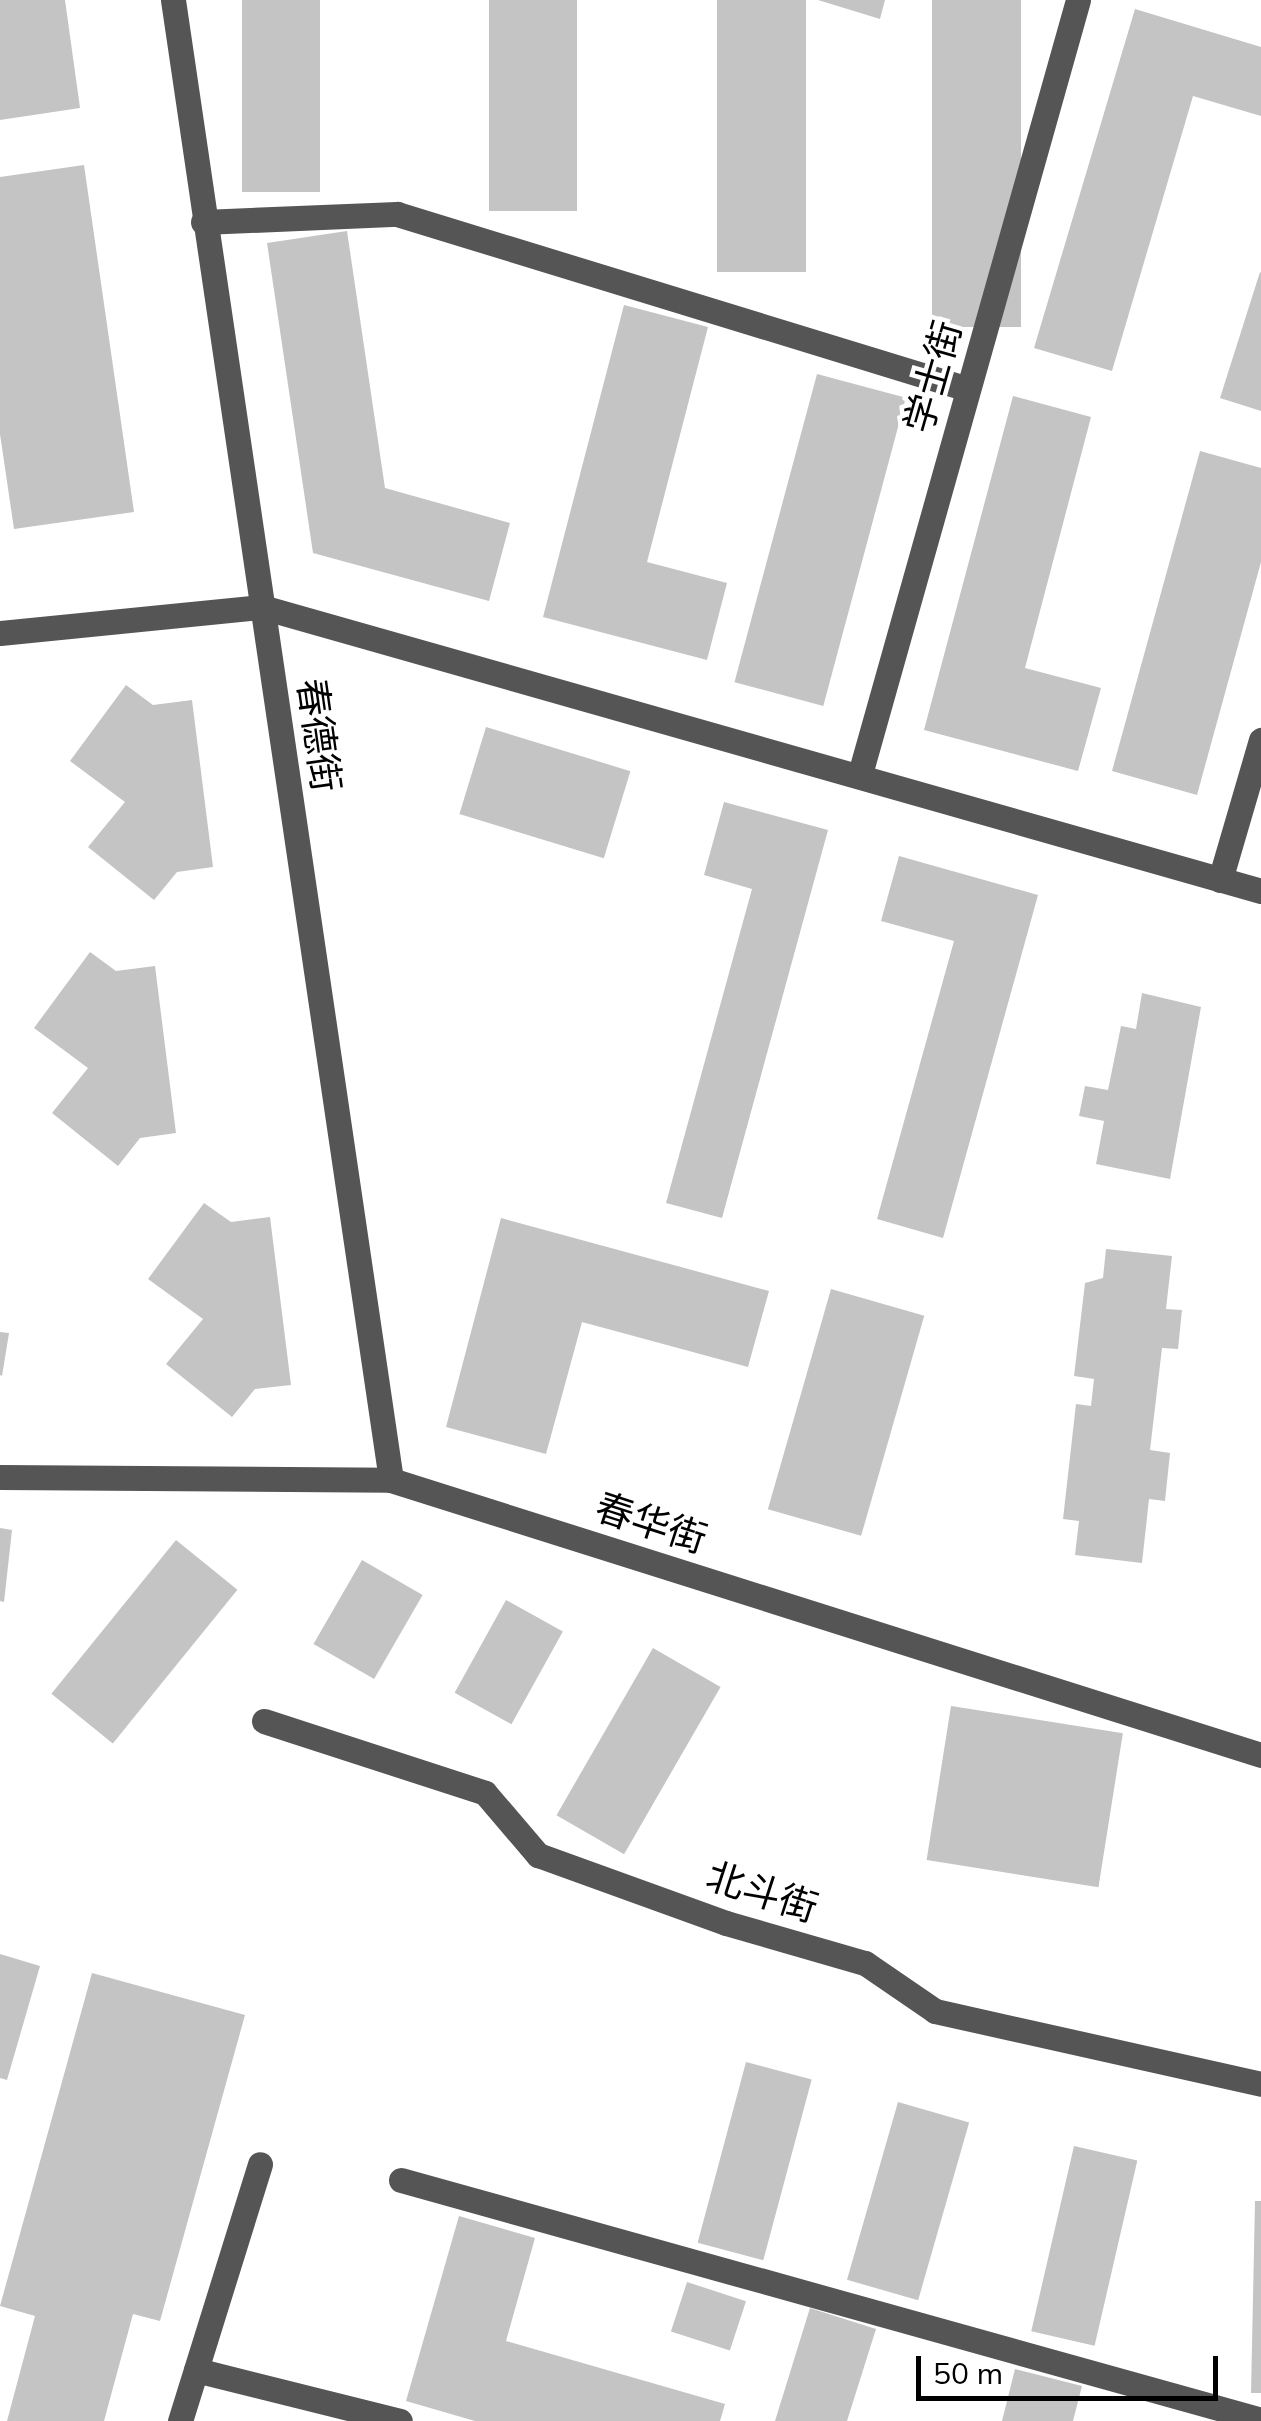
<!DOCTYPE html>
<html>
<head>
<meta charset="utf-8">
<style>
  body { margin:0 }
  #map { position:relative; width:1261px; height:2421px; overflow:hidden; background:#fff; font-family:Mulish,"Noto Sans SC",sans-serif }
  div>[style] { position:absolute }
  .building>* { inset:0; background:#c4c4c4; transform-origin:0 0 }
  .minor>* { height:25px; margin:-12.5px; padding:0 12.5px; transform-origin:12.5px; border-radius:12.5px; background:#555 }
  span { translate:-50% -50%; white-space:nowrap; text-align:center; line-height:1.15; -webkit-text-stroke:9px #fff; paint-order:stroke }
  .street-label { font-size:38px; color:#000 }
  .scale { position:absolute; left:916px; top:2356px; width:302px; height:45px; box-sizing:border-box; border:5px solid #000; border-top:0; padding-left:12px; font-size:30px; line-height:35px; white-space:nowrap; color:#000; -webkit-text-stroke:8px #fff; paint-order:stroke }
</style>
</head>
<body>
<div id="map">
  <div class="building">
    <i style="clip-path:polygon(0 0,65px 0,80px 108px,0 120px)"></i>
    <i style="left:242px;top:0;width:78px;height:192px"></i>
    <i style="left:489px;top:0;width:88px;height:211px"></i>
    <i style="left:717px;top:0;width:89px;height:272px"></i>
    <i style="clip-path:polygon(818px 0,885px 0,880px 19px)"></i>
    <i style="left:932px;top:0;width:89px;height:327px"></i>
    <i style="clip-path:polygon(1135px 9px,1261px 47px,1261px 116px,1193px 96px,1112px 371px,1034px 348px)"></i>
    <i style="clip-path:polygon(84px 165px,134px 512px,14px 529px,0 434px,0 177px)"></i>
    <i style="clip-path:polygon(347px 231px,385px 488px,510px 523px,489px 601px,313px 553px,267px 243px)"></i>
    <i style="clip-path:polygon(1260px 272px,1261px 273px,1261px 411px,1220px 398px)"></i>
    <i style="clip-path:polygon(624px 305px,708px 327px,647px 562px,727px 583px,707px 660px,543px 617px)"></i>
    <i style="left:817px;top:374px;width:92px;height:319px;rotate:15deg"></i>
    <i style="clip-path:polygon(1013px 396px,1091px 417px,1025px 668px,1101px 688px,1078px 771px,924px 730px)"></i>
    <i style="clip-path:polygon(1200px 451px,1261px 468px,1261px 562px,1197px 795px,1112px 771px)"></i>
    <i style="clip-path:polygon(126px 685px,153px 705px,192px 700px,213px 867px,177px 872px,154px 900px,88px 847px,125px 802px,70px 761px)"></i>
    <i style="left:486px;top:727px;width:151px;height:91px;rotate:17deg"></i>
    <i style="clip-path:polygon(724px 802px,828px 830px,722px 1218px,666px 1203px,752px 889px,704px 875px)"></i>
    <i style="clip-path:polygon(899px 856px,1038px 895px,943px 1238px,877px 1219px,954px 941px,881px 921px)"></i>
    <i style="clip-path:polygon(90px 952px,116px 971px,155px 966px,176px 1133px,140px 1138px,118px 1166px,52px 1113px,88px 1068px,34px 1028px)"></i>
    <i style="clip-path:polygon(1142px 993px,1201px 1007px,1170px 1179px,1096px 1164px,1104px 1121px,1079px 1116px,1085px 1086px,1108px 1090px,1121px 1026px,1136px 1029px)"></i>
    <i style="clip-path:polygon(204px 1203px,231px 1222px,270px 1217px,291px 1385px,255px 1389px,232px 1417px,166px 1364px,203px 1319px,148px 1279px)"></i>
    <i style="clip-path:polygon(501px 1218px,769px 1291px,748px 1367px,582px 1322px,546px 1454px,446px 1427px)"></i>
    <i style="clip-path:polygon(1106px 1249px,1172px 1256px,1166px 1309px,1182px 1310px,1178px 1349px,1162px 1348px,1150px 1450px,1170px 1453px,1165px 1501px,1149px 1499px,1142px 1563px,1075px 1555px,1079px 1521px,1063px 1519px,1076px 1404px,1091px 1406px,1094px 1379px,1074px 1376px,1085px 1283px,1103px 1278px)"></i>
    <i style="left:831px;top:1289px;width:97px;height:229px;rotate:16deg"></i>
    <i style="clip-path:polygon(0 1332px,9px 1333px,2px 1376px,0 1375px)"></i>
    <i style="clip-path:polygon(0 1528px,12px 1530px,4px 1602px,0 1601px)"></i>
    <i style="left:176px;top:1540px;width:79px;height:198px;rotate:39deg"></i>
    <i style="left:362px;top:1560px;width:70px;height:97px;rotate:30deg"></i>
    <i style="left:506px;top:1600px;width:65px;height:106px;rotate:29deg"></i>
    <i style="left:653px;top:1648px;width:78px;height:193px;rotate:30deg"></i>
    <i style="left:951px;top:1706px;width:174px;height:156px;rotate:9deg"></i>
    <i style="clip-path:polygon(0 1954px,40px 1966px,7px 2080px,0 2078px)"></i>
    <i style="clip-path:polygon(92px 1973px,245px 2015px,160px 2321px,133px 2314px,104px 2421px,7px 2421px,35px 2316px,0 2306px)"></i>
    <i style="left:746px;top:2062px;width:68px;height:187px;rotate:15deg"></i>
    <i style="left:898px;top:2102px;width:74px;height:185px;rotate:16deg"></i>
    <i style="left:1074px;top:2146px;width:65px;height:190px;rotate:13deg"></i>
    <i style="clip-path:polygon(1255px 2201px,1261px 2201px,1261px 2393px,1251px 2393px)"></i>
    <i style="clip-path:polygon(459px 2216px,535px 2238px,506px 2341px,725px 2404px,720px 2421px,475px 2421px,406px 2401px)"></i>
    <i style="left:687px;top:2282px;width:62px;height:52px;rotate:18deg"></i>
    <i style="clip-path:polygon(810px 2308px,876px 2329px,847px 2421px,775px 2421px)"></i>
    <i style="clip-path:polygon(1015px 2369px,1082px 2386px,1073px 2421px,1002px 2421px)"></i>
  </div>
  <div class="minor">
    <i style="left:173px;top:0;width:1496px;rotate:81.62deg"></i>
    <i style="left:203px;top:222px;width:194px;rotate:-2.4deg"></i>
    <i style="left:397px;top:214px;width:597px;rotate:17.04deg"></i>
    <i style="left:0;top:633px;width:263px;rotate:-5.7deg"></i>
    <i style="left:262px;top:607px;width:1039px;rotate:15.87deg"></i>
    <i style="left:860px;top:774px;width:804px;rotate:-74.27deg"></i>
    <i style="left:1220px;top:880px;width:146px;rotate:-73.7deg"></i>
    <i style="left:0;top:1477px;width:391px;rotate:0.4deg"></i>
    <i style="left:391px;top:1480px;width:912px;rotate:17.54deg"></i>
    <i style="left:264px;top:1721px;width:232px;rotate:18deg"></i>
    <i style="left:485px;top:1793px;width:82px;rotate:49.5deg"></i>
    <i style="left:538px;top:1855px;width:200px;rotate:19.9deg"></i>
    <i style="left:726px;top:1923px;width:145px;rotate:16.1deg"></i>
    <i style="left:865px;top:1963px;width:85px;rotate:34.4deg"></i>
    <i style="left:935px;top:2011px;width:334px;rotate:12.6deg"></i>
    <i style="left:401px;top:2180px;width:893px;rotate:15.59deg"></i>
    <i style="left:196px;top:2370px;width:210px;rotate:14deg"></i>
    <i style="left:180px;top:2421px;width:269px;rotate:-72.7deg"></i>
  </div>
  <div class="street-label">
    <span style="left:933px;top:377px;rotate:-74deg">学士街</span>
    <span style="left:319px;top:735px;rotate:82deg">春德街</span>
    <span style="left:651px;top:1523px;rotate:18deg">春华街</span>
    <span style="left:762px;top:1892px;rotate:18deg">北斗街</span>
  </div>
  <div class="scale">50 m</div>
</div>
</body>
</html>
